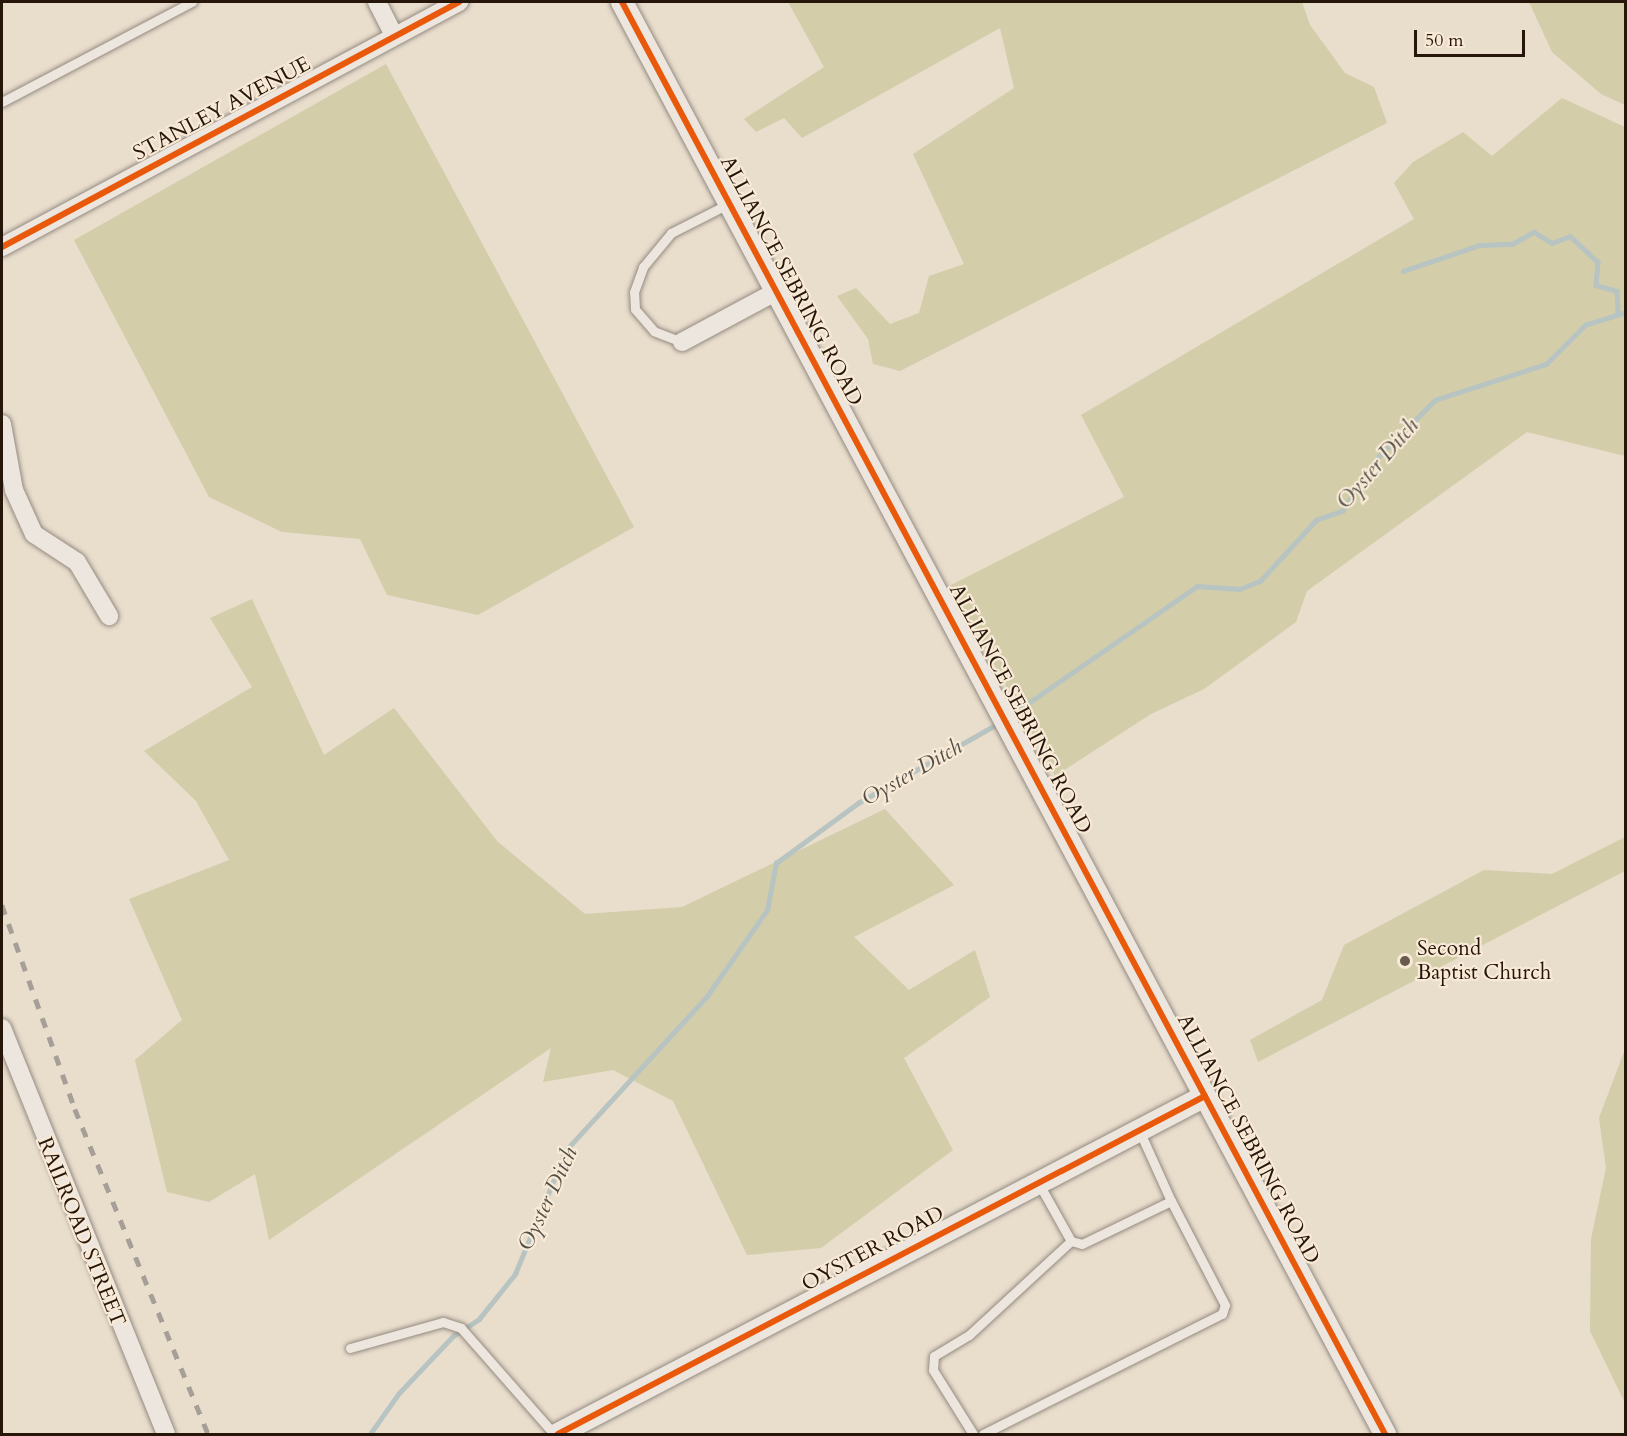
<!DOCTYPE html>
<html>
<head>
<meta charset="utf-8">
<style>
  body { margin:0 }
  #map { position:relative; width:1627px; height:1436px; overflow:hidden; background:#e9ddcc; font-family:Cardo,serif }
  div>[style] { position:absolute }
  .green>* { inset:0; background:#d3cdaa }
  .stream>* { height:4.5px; margin:-2.25px; padding:0 2.25px; transform-origin:2.25px; border-radius:2.25px; background:#b7c4c2 }
  .roads { filter:drop-shadow(0 0 2px #948b80) drop-shadow(0 0 2px #948b80) }
  .service>* { height:9px; margin:-4.5px; padding:0 4.5px; transform-origin:4.5px; border-radius:4.5px; background:#ece6de }
  .minor>* { height:18px; margin:-9px; padding:0 9px; transform-origin:9px; border-radius:9px; background:#ece6de }
  .tertiary>* { height:22px; margin:-11px; padding:0 11px; transform-origin:11px; border-radius:11px; background:#ece6de }
  .rail>* { height:4.5px; margin-top:-2.25px; transform-origin:0; background:repeating-linear-gradient(90deg,#a69f97 0 10px,transparent 0 20px) }
  .cycleway>* { height:6px; margin:-3px; padding:0 3px; transform-origin:3px; border-radius:3px; background:#e8590c }
  .dots>* { width:16px; height:16px; translate:-50% -50%; box-sizing:border-box; border:3px solid #f8ead6; border-radius:50% }
  span { translate:-50% -50%; white-space:nowrap; text-align:center; line-height:1.15; -webkit-text-stroke:4.5px #f8ead6; paint-order:stroke }
  .street-label { font-size:21px; color:#251609 }
  .poi-label { font-size:21px; color:#251609 }
  .left { translate:0 -50%; text-align:left }
  .water-label { font-size:22px; color:#514f48; font-style:italic }
  .frame { position:absolute; inset:0; border:3px solid #251609; pointer-events:none }
  .scale { position:absolute; left:1414px; top:30px; width:111px; height:27px; box-sizing:border-box; border:3px solid #251609; border-top:0; padding-left:8px; font-size:18px; line-height:21px; white-space:nowrap; color:#251609; -webkit-text-stroke:4px #f8ead6; paint-order:stroke }
</style>
</head>
<body>
<div id="map">
  <div class="green">
    <i style="clip-path:polygon(788px 2px,1302px 2px,1310px 25px,1345px 73px,1374px 87px,1387px 123px,900px 371px,873px 364px,868px 339px,837px 296px,856px 288px,890px 324px,919px 313px,929px 276px,964px 264px,913px 154px,1014px 88px,1000px 28px,802px 138px,784px 118px,756px 132px,744px 119px,824px 67px)"></i>
    <i style="clip-path:polygon(1529px 2px,1625px 2px,1625px 105px,1601px 94px,1552px 52px)"></i>
    <i style="clip-path:polygon(386px 64px,634px 527px,478px 615px,387px 595px,360px 539px,282px 532px,209px 497px,74px 240px)"></i>
    <i style="clip-path:polygon(1562px 98px,1625px 127px,1625px 456px,1527px 432px,1307px 591px,1296px 622px,1204px 689px,1151px 714px,1055px 776px,951px 585px,1124px 497px,1081px 415px,1414px 219px,1394px 183px,1413px 162px,1463px 132px,1492px 156px)"></i>
    <i style="clip-path:polygon(252px 599px,324px 755px,394px 708px,497px 841px,585px 914px,682px 907px,885px 809px,954px 885px,854px 937px,909px 990px,975px 950px,990px 997px,904px 1058px,953px 1150px,821px 1248px,747px 1255px,673px 1101px,613px 1070px,543px 1082px,551px 1048px,269px 1240px,255px 1174px,209px 1202px,167px 1192px,135px 1060px,182px 1020px,129px 899px,229px 860px,196px 801px,144px 751px,252px 687px,210px 618px)"></i>
    <i style="clip-path:polygon(1625px 837px,1625px 871px,1258px 1062px,1250px 1040px,1322px 1000px,1344px 945px,1484px 870px,1552px 874px)"></i>
    <i style="clip-path:polygon(1625px 1049px,1626px 1403px,1625px 1403px,1590px 1331px,1591px 1239px,1606px 1168px,1599px 1118px)"></i>
  </div>
  <div class="stream">
    <i style="left:1403px;top:271px;width:81px;rotate:-18.7deg"></i>
    <i style="left:1480px;top:245px;width:32px;rotate:-2deg"></i>
    <i style="left:1512px;top:244px;width:25px;rotate:-29deg"></i>
    <i style="left:1534px;top:232px;width:21px;rotate:31deg"></i>
    <i style="left:1552px;top:243px;width:19px;rotate:-21deg"></i>
    <i style="left:1570px;top:236px;width:38px;rotate:43deg"></i>
    <i style="left:1598px;top:262px;width:23px;rotate:95deg"></i>
    <i style="left:1596px;top:285px;width:22px;rotate:16deg"></i>
    <i style="left:1617px;top:291px;width:22px;rotate:87deg"></i>
    <i style="left:1011px;top:715px;width:226px;rotate:-34.7deg"></i>
    <i style="left:1197px;top:586px;width:43px;rotate:4deg"></i>
    <i style="left:1240px;top:589px;width:22px;rotate:-22deg"></i>
    <i style="left:1260px;top:581px;width:83px;rotate:-47.4deg"></i>
    <i style="left:1316px;top:520px;width:28px;rotate:-19deg"></i>
    <i style="left:1342px;top:511px;width:66px;rotate:-56.1deg"></i>
    <i style="left:1379px;top:456px;width:79px;rotate:-45deg"></i>
    <i style="left:1435px;top:400px;width:117px;rotate:-18deg"></i>
    <i style="left:1546px;top:364px;width:55px;rotate:-45deg"></i>
    <i style="left:1585px;top:325px;width:43px;rotate:-17.6deg"></i>
    <i style="left:370px;top:1434px;width:50px;rotate:-54.7deg"></i>
    <i style="left:399px;top:1393px;width:79px;rotate:-46.5deg"></i>
    <i style="left:453px;top:1336px;width:31px;rotate:-33deg"></i>
    <i style="left:479px;top:1319px;width:58px;rotate:-51.3deg"></i>
    <i style="left:515px;top:1274px;width:134px;rotate:-67.6deg"></i>
    <i style="left:566px;top:1150px;width:209px;rotate:-47.5deg"></i>
    <i style="left:707px;top:996px;width:105px;rotate:-55.1deg"></i>
    <i style="left:767px;top:910px;width:48px;rotate:-79.2deg"></i>
    <i style="left:776px;top:863px;width:102px;rotate:-36.2deg"></i>
    <i style="left:858px;top:803px;width:162px;rotate:-29.6deg"></i>
  </div>
  <div class="roads">
    <div class="service">
      <i style="left:2px;top:102px;width:215px;rotate:-27.8deg"></i>
      <i style="left:682px;top:342px;width:30px;rotate:-159deg"></i>
      <i style="left:654px;top:331px;width:29px;rotate:-131deg"></i>
      <i style="left:635px;top:309px;width:17px;rotate:-93deg"></i>
      <i style="left:634px;top:292px;width:27px;rotate:-70deg"></i>
      <i style="left:643px;top:267px;width:44px;rotate:-50.5deg"></i>
      <i style="left:671px;top:233px;width:64px;rotate:-27deg"></i>
      <i style="left:1039px;top:1184px;width:65px;rotate:60.7deg"></i>
      <i style="left:1071px;top:1241px;width:11px;rotate:15deg"></i>
      <i style="left:1082px;top:1244px;width:99px;rotate:-25.8deg"></i>
      <i style="left:1171px;top:1201px;width:78px;rotate:-114.3deg"></i>
      <i style="left:350px;top:1348px;width:97px;rotate:-15.6deg"></i>
      <i style="left:443px;top:1322px;width:19px;rotate:18deg"></i>
      <i style="left:461px;top:1328px;width:141px;rotate:48.7deg"></i>
      <i style="left:973px;top:1434px;width:75px;rotate:-122deg"></i>
      <i style="left:933px;top:1370px;width:14px;rotate:-86deg"></i>
      <i style="left:934px;top:1356px;width:41px;rotate:-31deg"></i>
      <i style="left:969px;top:1335px;width:139px;rotate:-42.7deg"></i>
      <i style="left:983px;top:1434px;width:267px;rotate:-26.7deg"></i>
      <i style="left:1222px;top:1314px;width:9px;rotate:-72deg"></i>
      <i style="left:1225px;top:1305px;width:117px;rotate:-117.4deg"></i>
    </div>
    <div class="minor">
      <i style="left:377px;top:2px;width:37px;rotate:63deg"></i>
      <i style="left:2px;top:247px;width:519px;rotate:-28.2deg"></i>
      <i style="left:682px;top:342px;width:108px;rotate:-28.2deg"></i>
      <i style="left:2px;top:424px;width:67px;rotate:79.7deg"></i>
      <i style="left:14px;top:490px;width:48px;rotate:65.6deg"></i>
      <i style="left:34px;top:534px;width:51px;rotate:33.1deg"></i>
      <i style="left:77px;top:562px;width:63px;rotate:59.3deg"></i>
      <i style="left:2px;top:1028px;width:438px;rotate:68deg"></i>
    </div>
    <div class="tertiary">
      <i style="left:622px;top:2px;width:1623px;rotate:61.95deg"></i>
      <i style="left:558px;top:1434px;width:730px;rotate:-27.58deg"></i>
    </div>
  </div>
  <div class="rail">
    <i style="left:2px;top:905px;width:217px;rotate:70.3deg"></i>
    <i style="left:75px;top:1109px;width:351px;rotate:67.7deg"></i>
  </div>
  <div class="cycleway">
    <i style="left:622px;top:2px;width:1623px;rotate:61.95deg"></i>
    <i style="left:2px;top:247px;width:519px;rotate:-28.2deg"></i>
    <i style="left:558px;top:1434px;width:730px;rotate:-27.58deg"></i>
  </div>
  <div class="dots">
    <i style="left:1405px;top:961px;background:#6a5c4d"></i>
  </div>
  <div class="street-label">
    <span style="left:222px;top:109px;rotate:-28deg">STANLEY AVENUE</span>
    <span style="left:791px;top:281px;rotate:62deg">ALLIANCE SEBRING ROAD</span>
    <span style="left:1020px;top:709px;rotate:62deg">ALLIANCE SEBRING ROAD</span>
    <span style="left:1248px;top:1139px;rotate:62deg">ALLIANCE SEBRING ROAD</span>
    <span style="left:81px;top:1232px;rotate:68deg">RAILROAD STREET</span>
    <span style="left:873px;top:1249px;rotate:-28deg">OYSTER ROAD</span>
  </div>
  <div class="poi-label">
    <span class="left" style="left:1417px;top:961px">Second<br>Baptist Church</span>
  </div>
  <div class="water-label">
    <span style="left:1378px;top:464px;rotate:-49deg">Oyster Ditch</span>
    <span style="left:912px;top:773px;rotate:-30deg">Oyster Ditch</span>
    <span style="left:548px;top:1199px;rotate:-65deg">Oyster Ditch</span>
  </div>
  <div class="frame"></div>
  <div class="scale">50 m</div>
</div>
</body>
</html>
